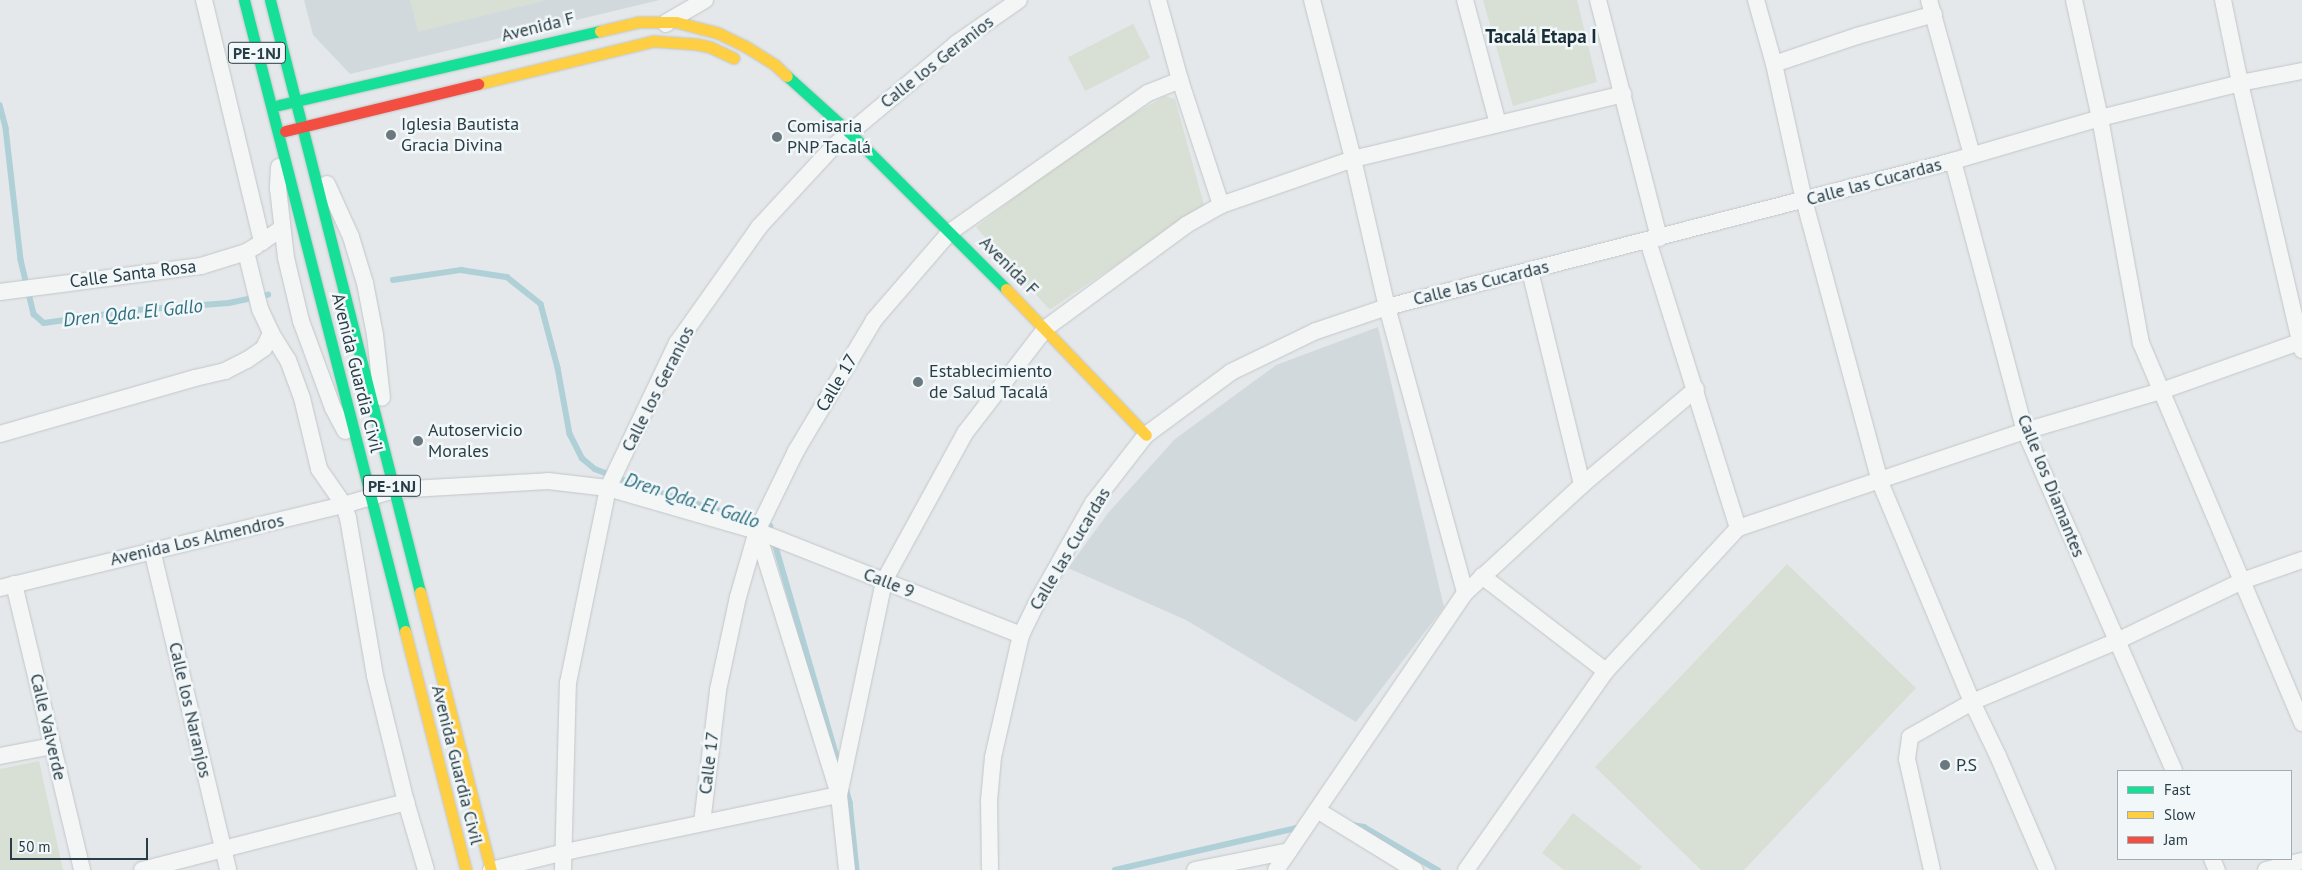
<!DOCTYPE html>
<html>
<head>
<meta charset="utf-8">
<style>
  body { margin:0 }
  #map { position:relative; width:2302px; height:870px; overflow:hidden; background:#e4e8ea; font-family:"PT Sans",sans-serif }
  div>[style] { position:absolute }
  .built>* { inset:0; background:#d2d9dd }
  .green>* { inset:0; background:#d8dfd4; transform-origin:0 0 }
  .stream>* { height:5.5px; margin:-2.75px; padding:0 2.75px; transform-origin:2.75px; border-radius:2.75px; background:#b0d0d8 }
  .roads { filter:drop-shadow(0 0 1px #c2c6c8) drop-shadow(0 0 1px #c2c6c8) }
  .street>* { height:16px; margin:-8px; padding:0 8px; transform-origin:8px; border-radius:8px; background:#f4f6f6 }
  .fast>* { height:11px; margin:-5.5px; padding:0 5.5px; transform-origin:5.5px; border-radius:5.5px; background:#16e098 }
  .slow>* { height:11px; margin:-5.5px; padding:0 5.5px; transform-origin:5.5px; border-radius:5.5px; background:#ffcf43 }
  .jam>* { height:11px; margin:-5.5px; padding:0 5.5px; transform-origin:5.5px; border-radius:5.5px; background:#f24e42 }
  .dots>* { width:14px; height:14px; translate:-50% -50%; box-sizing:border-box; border:2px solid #f2f7f9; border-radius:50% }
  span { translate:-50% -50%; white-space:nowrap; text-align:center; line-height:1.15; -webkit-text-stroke:5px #f2f7f9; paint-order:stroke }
  .shield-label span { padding:1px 4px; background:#f2f7f9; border:1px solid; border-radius:4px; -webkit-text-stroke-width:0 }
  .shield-label { font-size:16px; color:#283d46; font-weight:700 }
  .street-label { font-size:18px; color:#283d46 }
  .poi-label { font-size:18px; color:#283d46 }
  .left { translate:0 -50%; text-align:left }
  .neighbourhood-label { font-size:19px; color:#1a2e37; font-weight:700 }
  .water-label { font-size:19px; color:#2d6e7f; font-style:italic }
  .legend { position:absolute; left:2117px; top:770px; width:175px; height:90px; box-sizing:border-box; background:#f2f7f9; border:1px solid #a1adb1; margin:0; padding:6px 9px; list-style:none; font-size:15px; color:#283d46 }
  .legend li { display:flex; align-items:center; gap:10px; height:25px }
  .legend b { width:25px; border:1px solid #a1adb1 }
  .scale { position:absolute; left:10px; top:838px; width:138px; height:22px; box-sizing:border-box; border:2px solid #283d46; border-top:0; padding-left:6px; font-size:15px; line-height:18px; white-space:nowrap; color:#283d46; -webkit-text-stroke:4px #f2f7f9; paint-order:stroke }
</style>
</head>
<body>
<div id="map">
  <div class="built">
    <i style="clip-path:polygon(304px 0,660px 0,350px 74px,313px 35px)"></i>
    <i style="clip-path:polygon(1378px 327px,1444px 607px,1356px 722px,1186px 620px,1068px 568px,1108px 513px,1175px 439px,1276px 365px)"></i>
  </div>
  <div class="green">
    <i style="clip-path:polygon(410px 0,548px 0,418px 32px)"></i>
    <i style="clip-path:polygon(1483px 0,1577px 0,1597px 82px,1513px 106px)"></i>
    <i style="left:1133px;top:24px;width:38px;height:73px;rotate:63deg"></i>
    <i style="clip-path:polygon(1165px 96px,1175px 99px,1204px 205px,1051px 309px,1048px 308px,976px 227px,1089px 140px)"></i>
    <i style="clip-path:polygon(1787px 564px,1916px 688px,1744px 870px,1701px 870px,1595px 767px)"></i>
    <i style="clip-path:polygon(39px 761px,63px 870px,0 870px,0 769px)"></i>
    <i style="clip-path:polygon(1573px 813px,1642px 867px,1639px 870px,1564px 870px,1542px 853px)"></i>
  </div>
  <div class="stream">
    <i style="left:0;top:105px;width:24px;rotate:75deg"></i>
    <i style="left:6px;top:128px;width:133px;rotate:83.5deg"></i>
    <i style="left:21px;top:260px;width:56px;rotate:76.5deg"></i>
    <i style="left:34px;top:314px;width:13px;rotate:42deg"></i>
    <i style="left:44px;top:323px;width:93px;rotate:-8deg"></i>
    <i style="left:136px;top:310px;width:93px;rotate:-4.3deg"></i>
    <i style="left:229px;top:303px;width:40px;rotate:-12deg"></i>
    <i style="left:393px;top:280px;width:69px;rotate:-8.4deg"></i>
    <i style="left:461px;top:270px;width:47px;rotate:8.7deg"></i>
    <i style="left:507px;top:277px;width:43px;rotate:38.5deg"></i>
    <i style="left:541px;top:304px;width:66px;rotate:75.1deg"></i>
    <i style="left:558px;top:368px;width:67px;rotate:79.7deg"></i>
    <i style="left:570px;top:434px;width:27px;rotate:63deg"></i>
    <i style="left:582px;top:458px;width:17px;rotate:40deg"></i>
    <i style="left:595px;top:469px;width:53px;rotate:20.8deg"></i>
    <i style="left:645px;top:488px;width:131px;rotate:16.9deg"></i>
    <i style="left:770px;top:526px;width:251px;rotate:73.8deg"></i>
    <i style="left:846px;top:788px;width:15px;rotate:74deg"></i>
    <i style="left:850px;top:802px;width:68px;rotate:84.1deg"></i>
    <i style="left:1352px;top:825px;width:12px;rotate:9deg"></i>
    <i style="left:1364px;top:827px;width:86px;rotate:30.2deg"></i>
    <i style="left:1115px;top:870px;width:191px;rotate:-13deg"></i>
  </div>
  <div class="roads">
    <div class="street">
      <i style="left:204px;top:0;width:249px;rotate:76.5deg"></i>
      <i style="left:262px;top:242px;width:24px;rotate:-35deg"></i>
      <i style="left:1158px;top:0;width:83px;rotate:74.6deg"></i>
      <i style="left:1180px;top:80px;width:132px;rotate:71.8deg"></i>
      <i style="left:1312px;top:0;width:164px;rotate:75.5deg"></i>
      <i style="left:1353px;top:159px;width:152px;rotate:77.1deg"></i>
      <i style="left:1387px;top:307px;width:296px;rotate:74.7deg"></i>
      <i style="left:1465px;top:0;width:128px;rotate:75.1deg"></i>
      <i style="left:1598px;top:0;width:246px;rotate:75.6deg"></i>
      <i style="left:1756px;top:0;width:66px;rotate:74.3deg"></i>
      <i style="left:1774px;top:64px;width:139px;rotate:77.6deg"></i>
      <i style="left:1804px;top:200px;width:292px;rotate:74.9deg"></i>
      <i style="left:1880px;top:482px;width:238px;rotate:67.3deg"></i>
      <i style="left:1972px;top:702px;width:60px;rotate:64.3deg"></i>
      <i style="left:1998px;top:756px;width:124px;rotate:66.7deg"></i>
      <i style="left:1929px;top:0;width:161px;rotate:74.5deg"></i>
      <i style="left:2074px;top:0;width:121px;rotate:77.6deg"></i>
      <i style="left:2100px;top:118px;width:229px;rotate:79.7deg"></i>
      <i style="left:2141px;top:343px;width:413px;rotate:67deg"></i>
      <i style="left:2223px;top:0;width:85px;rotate:78.4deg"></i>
      <i style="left:2240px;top:83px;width:274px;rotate:76.9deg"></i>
      <i style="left:666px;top:24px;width:2px;rotate:-63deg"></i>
      <i style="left:667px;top:22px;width:44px;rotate:-30.1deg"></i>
      <i style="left:1774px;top:64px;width:88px;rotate:-18.6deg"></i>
      <i style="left:1857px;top:36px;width:80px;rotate:-15.9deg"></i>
      <i style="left:1953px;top:161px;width:279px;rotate:75.1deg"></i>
      <i style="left:2025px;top:431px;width:371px;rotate:66.3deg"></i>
      <i style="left:279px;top:167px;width:21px;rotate:93deg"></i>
      <i style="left:278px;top:188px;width:70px;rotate:83.5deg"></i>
      <i style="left:286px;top:258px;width:65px;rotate:76.6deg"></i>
      <i style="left:301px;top:321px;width:93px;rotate:69.8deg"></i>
      <i style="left:333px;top:408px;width:26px;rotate:62deg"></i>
      <i style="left:327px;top:184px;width:58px;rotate:65.6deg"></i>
      <i style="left:351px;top:237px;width:48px;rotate:73.1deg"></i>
      <i style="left:365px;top:283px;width:53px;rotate:79.1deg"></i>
      <i style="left:375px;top:335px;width:63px;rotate:83.7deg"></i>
      <i style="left:1648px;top:241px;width:301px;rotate:72.6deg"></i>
      <i style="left:246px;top:252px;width:59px;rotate:76.2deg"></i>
      <i style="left:260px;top:309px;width:26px;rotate:65deg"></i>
      <i style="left:271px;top:333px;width:32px;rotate:58deg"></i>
      <i style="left:288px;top:360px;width:40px;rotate:69.8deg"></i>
      <i style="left:302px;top:398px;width:73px;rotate:76.5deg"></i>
      <i style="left:319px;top:469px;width:44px;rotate:55.2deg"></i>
      <i style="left:344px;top:505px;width:14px;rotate:73deg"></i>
      <i style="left:348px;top:518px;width:160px;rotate:80.3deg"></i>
      <i style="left:375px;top:676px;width:130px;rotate:76.2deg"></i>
      <i style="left:406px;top:802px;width:71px;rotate:73.6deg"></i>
      <i style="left:1530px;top:271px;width:220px;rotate:76.3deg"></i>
      <i style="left:0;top:292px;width:203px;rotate:-7.4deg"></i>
      <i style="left:201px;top:266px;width:47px;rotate:-17.3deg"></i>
      <i style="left:246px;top:252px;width:12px;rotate:-31deg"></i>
      <i style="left:0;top:434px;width:203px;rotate:-16deg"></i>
      <i style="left:195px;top:378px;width:31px;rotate:-13deg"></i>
      <i style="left:225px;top:371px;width:25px;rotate:-27deg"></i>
      <i style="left:247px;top:360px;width:21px;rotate:-35deg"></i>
      <i style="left:264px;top:348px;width:17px;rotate:-65deg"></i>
      <i style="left:757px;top:531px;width:276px;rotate:72.7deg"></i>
      <i style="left:839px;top:795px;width:75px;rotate:83.9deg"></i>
      <i style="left:152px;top:550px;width:329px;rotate:76.6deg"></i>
      <i style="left:1482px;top:576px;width:156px;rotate:37.5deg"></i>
      <i style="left:14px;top:584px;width:294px;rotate:76.6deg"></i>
      <i style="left:0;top:588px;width:354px;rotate:-13.6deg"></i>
      <i style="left:344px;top:505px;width:52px;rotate:-16.7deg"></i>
      <i style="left:394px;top:490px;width:154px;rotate:-3.3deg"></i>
      <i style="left:548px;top:481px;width:60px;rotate:6.7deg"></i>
      <i style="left:608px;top:488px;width:155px;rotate:16.1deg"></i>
      <i style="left:757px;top:531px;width:284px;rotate:21.5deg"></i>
      <i style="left:0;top:756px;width:54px;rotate:-10.7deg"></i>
      <i style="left:839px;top:795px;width:219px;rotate:-78.1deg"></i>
      <i style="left:884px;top:581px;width:169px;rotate:-61.3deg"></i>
      <i style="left:965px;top:433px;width:133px;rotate:-52.4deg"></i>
      <i style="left:1046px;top:328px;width:174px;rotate:-36.3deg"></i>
      <i style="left:1186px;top:225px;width:40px;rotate:-29.7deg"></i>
      <i style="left:1221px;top:205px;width:140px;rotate:-19.2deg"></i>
      <i style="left:1353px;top:159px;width:278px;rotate:-13.5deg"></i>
      <i style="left:1317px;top:810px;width:115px;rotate:31.5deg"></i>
      <i style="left:702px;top:823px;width:134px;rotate:-83.1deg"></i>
      <i style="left:718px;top:690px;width:95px;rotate:-77.9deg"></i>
      <i style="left:738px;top:597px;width:69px;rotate:-73.9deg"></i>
      <i style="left:757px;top:531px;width:89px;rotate:-64deg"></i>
      <i style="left:796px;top:451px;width:152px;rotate:-59.2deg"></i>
      <i style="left:874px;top:320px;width:116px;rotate:-49.2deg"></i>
      <i style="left:950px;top:232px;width:242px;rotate:-35.1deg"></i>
      <i style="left:1148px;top:93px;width:35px;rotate:-22deg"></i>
      <i style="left:2212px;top:859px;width:12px;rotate:66deg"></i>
      <i style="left:142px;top:870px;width:273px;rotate:-14.4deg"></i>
      <i style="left:491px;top:870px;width:76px;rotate:-13.7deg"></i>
      <i style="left:565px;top:852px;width:280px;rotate:-11.8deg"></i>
      <i style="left:563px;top:870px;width:187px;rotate:-88.5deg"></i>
      <i style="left:568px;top:683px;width:199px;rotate:-78.4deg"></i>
      <i style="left:608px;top:488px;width:161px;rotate:-64.6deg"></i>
      <i style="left:677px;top:343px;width:142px;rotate:-54.7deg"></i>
      <i style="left:759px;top:227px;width:110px;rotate:-47.2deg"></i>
      <i style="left:834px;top:146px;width:160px;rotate:-39.9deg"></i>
      <i style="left:957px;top:43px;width:75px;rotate:-34.7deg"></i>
      <i style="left:990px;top:870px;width:69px;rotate:-90.8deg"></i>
      <i style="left:989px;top:801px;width:44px;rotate:-84.8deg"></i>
      <i style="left:993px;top:757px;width:125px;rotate:-77.1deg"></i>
      <i style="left:1021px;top:635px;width:34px;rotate:-64deg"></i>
      <i style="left:1036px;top:604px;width:116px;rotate:-60.6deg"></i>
      <i style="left:1093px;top:503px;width:86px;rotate:-52.1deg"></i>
      <i style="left:1146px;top:435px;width:106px;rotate:-36.5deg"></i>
      <i style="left:1231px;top:372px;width:94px;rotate:-25.8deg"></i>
      <i style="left:1316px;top:331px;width:75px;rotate:-18.7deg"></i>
      <i style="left:1387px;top:307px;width:585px;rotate:-14.46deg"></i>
      <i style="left:1953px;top:161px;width:153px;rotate:-16.3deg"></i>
      <i style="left:2100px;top:118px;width:144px;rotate:-14deg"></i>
      <i style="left:2240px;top:83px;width:63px;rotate:-11deg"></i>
      <i style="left:1195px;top:870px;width:96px;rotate:-11.4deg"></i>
      <i style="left:1276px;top:870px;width:335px;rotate:-55.7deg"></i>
      <i style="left:1465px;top:593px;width:159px;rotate:-42.7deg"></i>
      <i style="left:1582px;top:485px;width:149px;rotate:-40.1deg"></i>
      <i style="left:1466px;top:870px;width:243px;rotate:-54.9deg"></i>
      <i style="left:1606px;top:671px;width:195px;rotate:-47.3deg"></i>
      <i style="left:1738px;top:528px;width:303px;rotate:-18.7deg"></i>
      <i style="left:2025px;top:431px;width:142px;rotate:-16.4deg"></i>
      <i style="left:2161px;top:391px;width:150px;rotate:-19.5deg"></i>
      <i style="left:1932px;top:870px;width:114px;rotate:-102.7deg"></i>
      <i style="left:1907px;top:759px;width:22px;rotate:-82deg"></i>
      <i style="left:1910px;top:737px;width:71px;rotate:-29.4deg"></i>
      <i style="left:1972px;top:702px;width:157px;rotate:-22.8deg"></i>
      <i style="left:2117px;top:641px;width:139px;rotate:-25.6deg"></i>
      <i style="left:2242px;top:581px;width:64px;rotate:-19.3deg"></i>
      <i style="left:2266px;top:870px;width:37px;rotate:-14deg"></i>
    </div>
    <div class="fast">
      <i style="left:244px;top:0;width:651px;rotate:75.69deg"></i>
      <i style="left:270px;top:0;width:611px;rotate:75.78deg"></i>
      <i style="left:787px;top:76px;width:84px;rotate:42.1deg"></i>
      <i style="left:849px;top:132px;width:222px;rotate:45deg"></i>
      <i style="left:279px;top:105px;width:329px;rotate:-13deg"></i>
    </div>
    <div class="slow">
      <i style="left:600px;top:31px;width:39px;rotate:-13deg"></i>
      <i style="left:638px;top:22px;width:38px"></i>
      <i style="left:676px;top:22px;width:43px;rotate:14.7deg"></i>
      <i style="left:718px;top:33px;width:30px;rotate:26deg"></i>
      <i style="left:745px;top:46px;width:36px;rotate:32deg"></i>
      <i style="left:775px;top:65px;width:16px;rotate:43deg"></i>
      <i style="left:478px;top:84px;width:180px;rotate:-13.8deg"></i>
      <i style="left:653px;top:41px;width:43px;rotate:4deg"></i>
      <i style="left:696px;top:44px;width:14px;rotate:12deg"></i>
      <i style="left:710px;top:47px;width:26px;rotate:25deg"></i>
      <i style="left:1006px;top:289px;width:202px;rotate:46.2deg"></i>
      <i style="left:420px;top:592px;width:287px;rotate:75.7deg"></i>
      <i style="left:405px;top:631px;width:247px;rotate:75.7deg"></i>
    </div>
    <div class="jam">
      <i style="left:285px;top:131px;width:199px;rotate:-13.7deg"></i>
    </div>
  </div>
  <div class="dots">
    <i style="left:391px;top:135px;background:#6a797f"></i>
    <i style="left:777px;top:137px;background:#6a797f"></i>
    <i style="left:918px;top:382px;background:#6a797f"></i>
    <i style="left:418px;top:441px;background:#6a797f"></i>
    <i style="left:1945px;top:765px;background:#6a797f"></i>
  </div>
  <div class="shield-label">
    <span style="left:257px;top:53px">PE-1NJ</span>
    <span style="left:392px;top:486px">PE-1NJ</span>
  </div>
  <div class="street-label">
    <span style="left:538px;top:27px;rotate:-14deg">Avenida F</span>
    <span style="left:937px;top:62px;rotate:-38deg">Calle los Geranios</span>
    <span style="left:1874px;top:182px;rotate:-15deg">Calle las Cucardas</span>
    <span style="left:1009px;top:266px;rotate:45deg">Avenida F</span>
    <span style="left:133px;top:274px;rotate:-7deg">Calle Santa Rosa</span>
    <span style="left:1481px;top:283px;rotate:-14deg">Calle las Cucardas</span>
    <span style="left:357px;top:373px;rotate:76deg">Avenida Guardia Civil</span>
    <span style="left:837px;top:383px;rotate:-59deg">Calle 17</span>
    <span style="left:658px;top:389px;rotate:-63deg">Calle los Geranios</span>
    <span style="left:2051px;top:486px;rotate:68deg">Calle los Diamantes</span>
    <span style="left:197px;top:540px;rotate:-13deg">Avenida Los Almendros</span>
    <span style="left:1070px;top:549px;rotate:-59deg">Calle las Cucardas</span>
    <span style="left:889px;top:583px;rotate:21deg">Calle 9</span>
    <span style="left:190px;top:710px;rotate:77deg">Calle los Naranjos</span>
    <span style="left:48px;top:727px;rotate:77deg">Calle Valverde</span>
    <span style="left:709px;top:763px;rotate:-83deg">Calle 17</span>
    <span style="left:457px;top:765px;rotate:76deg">Avenida Guardia Civil</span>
  </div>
  <div class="poi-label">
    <span class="left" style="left:401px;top:135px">Iglesia Bautista<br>Gracia Divina</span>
    <span class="left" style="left:787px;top:137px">Comisaria<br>PNP Tacalá</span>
    <span class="left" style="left:929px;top:382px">Establecimiento<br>de Salud Tacalá</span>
    <span class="left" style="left:428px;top:441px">Autoservicio<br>Morales</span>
    <span class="left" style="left:1956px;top:765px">P.S</span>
  </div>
  <div class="neighbourhood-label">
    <span style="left:1541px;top:37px">Tacalá Etapa I</span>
  </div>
  <div class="water-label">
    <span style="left:133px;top:313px;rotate:-6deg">Dren Qda. El Gallo</span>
    <span style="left:692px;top:501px;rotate:18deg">Dren Qda. El Gallo</span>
  </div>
  <ul class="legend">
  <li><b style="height:6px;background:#16e098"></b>Fast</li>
  <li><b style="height:6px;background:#ffcf43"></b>Slow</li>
  <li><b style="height:6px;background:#f24e42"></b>Jam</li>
  </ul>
  <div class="scale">50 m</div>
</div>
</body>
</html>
